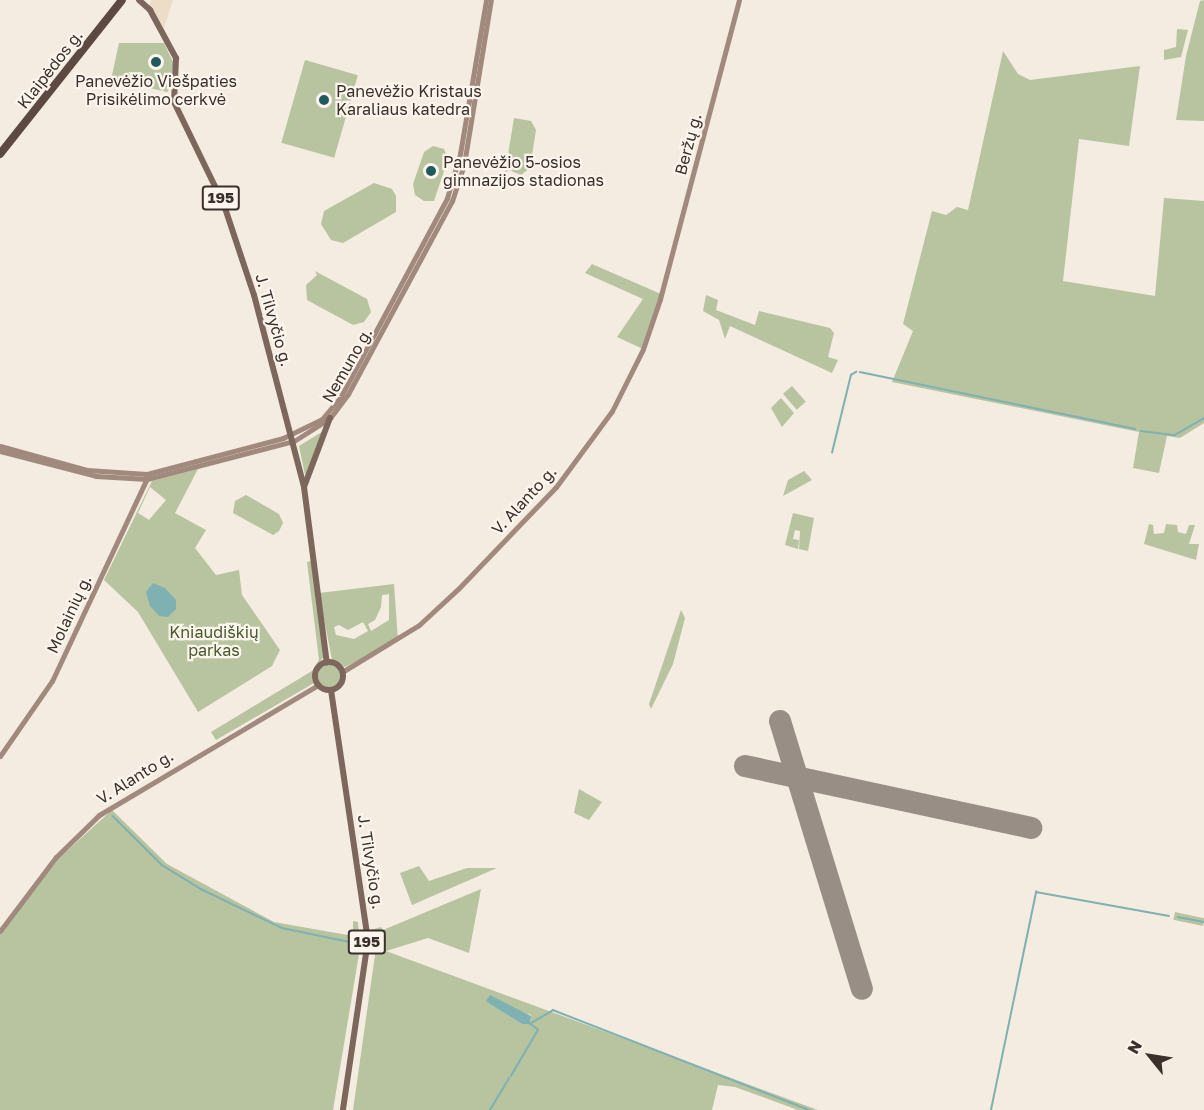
<!DOCTYPE html>
<html>
<head>
<meta charset="utf-8">
<style>
  body { margin:0 }
  #map { position:relative; width:1204px; height:1110px; overflow:hidden; background:#f4ebe1; font-family:"Golos Text",sans-serif }
  div>[style] { position:absolute }
  .green>* { inset:0; background:#b8c4a0; transform-origin:0 0 }
  .round { border-radius:50% }
  .plaza>* { inset:0; background:#ecdcc8 }
  .water>* { inset:0; background:#7fb0b2 }
  .stream>* { height:1.5px; margin:-0.75px; padding:0 0.75px; transform-origin:0.75px; border-radius:0.75px; background:#7fb0b2 }
  .runway>* { height:22px; margin:-11px; padding:0 11px; transform-origin:11px; border-radius:11px; background:#988e86 }
  .secondary>* { height:5px; margin:-2.5px; padding:0 2.5px; transform-origin:2.5px; border-radius:2.5px; background:#a18a7d }
  .primary>* { height:6px; margin:-3px; padding:0 3px; transform-origin:3px; border-radius:3px; background:#7d675c }
  .primary>.ring { margin:-3px; padding:0; box-sizing:content-box; background:none; border:6px solid #7d675c; border-radius:50% }
  .highway>* { height:8px; margin:-4px; padding:0 4px; transform-origin:4px; border-radius:4px; background:#5c4a42 }
  .dots>* { width:16px; height:16px; translate:-50% -50%; box-sizing:border-box; border:3px solid #fbf5ee; border-radius:50% }
  span { translate:-50% -50%; white-space:nowrap; text-align:center; line-height:1.15; -webkit-text-stroke:4.5px #fbf5ee; paint-order:stroke }
  .shield-label span { padding:2px 4px; background:#fbf5ee; border:2px solid; border-radius:4px; -webkit-text-stroke-width:0 }
  .shield-label { font-size:15px; color:#3b302b; font-weight:700 }
  .street-label { font-size:16px; color:#3b302b }
  .poi-label { font-size:16px; color:#3b302b }
  .left { translate:0 -50%; text-align:left }
  .park-label { font-size:16px; color:#4a5a2e }
  .north { position:absolute; left:1120px; top:1026px; width:60px; height:60px; -webkit-text-stroke:4px #fbf5ee; paint-order:stroke; rotate:300deg; font-size:16px; font-weight:700; line-height:24px; text-align:center; color:#3b302b }
  .north::after { content:''; display:block; margin:auto; width:21px; height:27px; background:#3b302b; clip-path:polygon(50% 0,100% 100%,50% 72%,0 100%) }
</style>
</head>
<body>
<div id="map">
  <div class="green">
    <i style="clip-path:polygon(1204px 0,1204px 121px,1176px 120px,1186px 56px,1200px 1px)"></i>
    <i style="clip-path:polygon(1177px 29px,1188px 30px,1181px 57px,1164px 60px,1164px 50px,1176px 47px)"></i>
    <i style="clip-path:polygon(119px 43px,164px 43px,174px 64px,168px 92px,111px 80px)"></i>
    <i style="clip-path:polygon(1003px 51px,1018px 74px,1030px 80px,1140px 66px,1129px 146px,1079px 139px,1063px 281px,1155px 296px,1164px 198px,1204px 201px,1204px 423px,1180px 438px,1167px 436px,1159px 473px,1133px 468px,1139px 432px,892px 382px,913px 331px,903px 324px,932px 211px,946px 215px,957px 207px,968px 210px)"></i>
    <i style="left:305px;top:60px;width:55px;height:86px;rotate:16deg"></i>
    <i style="clip-path:polygon(514px 118px,531px 121px,536px 130px,530px 168px,521px 175px,509px 170px,505px 173px)"></i>
    <i style="clip-path:polygon(433px 146px,444px 149px,448px 159px,434px 201px,424px 201px,415px 195px,413px 184px,424px 152px)"></i>
    <i style="clip-path:polygon(374px 183px,392px 189px,396px 196px,396px 212px,343px 243px,331px 240px,321px 224px,324px 211px)"></i>
    <i style="clip-path:polygon(592px 264px,661px 294px,643px 349px,617px 337px,643px 299px,585px 273px)"></i>
    <i style="clip-path:polygon(315px 271px,367px 299px,371px 312px,364px 322px,353px 325px,307px 300px,306px 285px,317px 275px)"></i>
    <i style="clip-path:polygon(706px 295px,718px 300px,716px 310px,755px 325px,759px 311px,830px 328px,834px 333px,828px 357px,838px 360px,832px 373px,730px 326px,725px 339px,719px 320px,703px 311px)"></i>
    <i style="left:792px;top:386px;width:21px;height:12px;rotate:49deg"></i>
    <i style="clip-path:polygon(781px 398px,794px 413px,782px 427px,771px 408px)"></i>
    <i style="clip-path:polygon(325px 430px,307px 473px,305px 475px,299px 446px)"></i>
    <i style="clip-path:polygon(evenodd,198px 469px,175px 513px,206px 530px,195px 548px,216px 575px,239px 570px,242px 595px,280px 650px,272px 666px,198px 712px,138px 612px,104px 580px,152px 481px,198px 469px,150px 487px,166px 500px,149px 520px,138px 513px,150px 487px)"></i>
    <i style="clip-path:polygon(804px 471px,812px 480px,783px 496px,788px 480px)"></i>
    <i style="clip-path:polygon(246px 495px,279px 514px,283px 523px,279px 531px,273px 535px,233px 513px,235px 501px)"></i>
    <i style="clip-path:polygon(793px 513px,814px 518px,808px 551px,799px 549px,800px 531px,795px 530px,793px 539px,799px 540px,798px 549px,785px 545px)"></i>
    <i style="clip-path:polygon(1149px 524px,1153px 525px,1154px 534px,1164px 533px,1166px 524px,1177px 525px,1178px 532px,1186px 534px,1189px 525px,1195px 525px,1189px 544px,1199px 544px,1196px 560px,1144px 544px)"></i>
    <i style="clip-path:polygon(312px 561px,324px 656px,315px 670px,314px 683px,216px 740px,211px 732px,312px 671px,319px 660px,307px 562px)"></i>
    <i style="clip-path:polygon(evenodd,394px 584px,398px 640px,345px 667px,332px 660px,319px 593px,394px 584px,389px 594px,389px 620px,371px 631px,368px 624px,375px 620px,381px 607px,382px 595px,389px 594px,394px 584px,363px 622px,368px 631px,354px 639px,336px 635px,334px 627px,339px 625px,348px 630px,363px 622px)"></i>
    <i style="clip-path:polygon(681px 610px,685px 618px,673px 664px,651px 709px,649px 704px)"></i>
    <i class="round" style="left:318px;top:664px;width:24px;height:24px"></i>
    <i style="clip-path:polygon(579px 789px,602px 802px,589px 820px,574px 813px)"></i>
    <i style="clip-path:polygon(112px 810px,167px 864px,274px 922px,353px 936px,353px 921px,358px 922px,360px 948px,333px 1110px,0 1110px,0 934px,59px 858px)"></i>
    <i style="clip-path:polygon(419px 866px,429px 881px,467px 868px,497px 868px,412px 905px,400px 873px)"></i>
    <i style="clip-path:polygon(evenodd,481px 889px,469px 953px,428px 938px,386px 951px,818px 1110px,798px 1110px,735px 1087px,718px 1085px,712px 1110px,353px 1110px,376px 948px,370px 948px,371px 930px,381px 927px,383px 930px,481px 889px,486px 1001px,531px 1015px,530px 1024px,522px 1024px,486px 1001px)"></i>
    <i style="left:1175px;top:912px;width:30px;height:8px;rotate:12deg"></i>
  </div>
  <div class="plaza">
    <i style="clip-path:polygon(151px 0,173px 0,164px 28px,149px 6px)"></i>
  </div>
  <div class="water">
    <i style="clip-path:polygon(153px 583px,165px 588px,176px 600px,176px 609px,168px 617px,159px 616px,150px 606px,146px 592px)"></i>
    <i style="clip-path:polygon(490px 995px,531px 1016px,530px 1024px,522px 1024px,490px 1004px,486px 1001px)"></i>
  </div>
  <div class="stream">
    <i style="left:860px;top:372px;width:281px;rotate:11.7deg"></i>
    <i style="left:1141px;top:431px;width:34px;rotate:7deg"></i>
    <i style="left:1175px;top:435px;width:34px;rotate:-30deg"></i>
    <i style="left:832px;top:453px;width:80px;rotate:-76.3deg"></i>
    <i style="left:851px;top:375px;width:6px;rotate:-31deg"></i>
    <i style="left:113px;top:816px;width:69px;rotate:45deg"></i>
    <i style="left:162px;top:865px;width:46px;rotate:31.6deg"></i>
    <i style="left:201px;top:889px;width:90px;rotate:25.7deg"></i>
    <i style="left:282px;top:928px;width:75px;rotate:11.6deg"></i>
    <i style="left:1178px;top:917px;width:26px;rotate:11deg"></i>
    <i style="left:511px;top:1076px;width:53px;rotate:-59.6deg"></i>
    <i style="left:538px;top:1030px;width:10px;rotate:-143deg"></i>
    <i style="left:530px;top:1024px;width:27px;rotate:-31deg"></i>
    <i style="left:553px;top:1010px;width:276px;rotate:21.3deg"></i>
    <i style="left:490px;top:1110px;width:37px;rotate:-59deg"></i>
    <i style="left:991px;top:1110px;width:223px;rotate:-78.3deg"></i>
    <i style="left:1036px;top:892px;width:135px;rotate:10.2deg"></i>
  </div>
  <div class="runway">
    <i style="left:780px;top:721px;width:280px;rotate:73deg"></i>
    <i style="left:745px;top:766px;width:293px;rotate:12.2deg"></i>
  </div>
  <div class="secondary">
    <i style="left:0;top:446px;width:90px;rotate:15.4deg"></i>
    <i style="left:87px;top:470px;width:60px;rotate:3.8deg"></i>
    <i style="left:147px;top:474px;width:141px;rotate:-14.8deg"></i>
    <i style="left:283px;top:438px;width:43px;rotate:-26deg"></i>
    <i style="left:322px;top:419px;width:30px;rotate:-50deg"></i>
    <i style="left:341px;top:396px;width:225px;rotate:-61.8deg"></i>
    <i style="left:447px;top:198px;width:46px;rotate:-73.5deg"></i>
    <i style="left:460px;top:154px;width:156px;rotate:-80.4deg"></i>
    <i style="left:0;top:451px;width:99px;rotate:14.6deg"></i>
    <i style="left:96px;top:476px;width:51px;rotate:3.4deg"></i>
    <i style="left:147px;top:479px;width:152px;rotate:-14.5deg"></i>
    <i style="left:294px;top:441px;width:43px;rotate:-32.6deg"></i>
    <i style="left:330px;top:418px;width:30px;rotate:-53deg"></i>
    <i style="left:348px;top:394px;width:219px;rotate:-61.7deg"></i>
    <i style="left:452px;top:201px;width:39px;rotate:-72deg"></i>
    <i style="left:464px;top:164px;width:166px;rotate:-80.7deg"></i>
    <i style="left:342px;top:672px;width:90px;rotate:-31.4deg"></i>
    <i style="left:419px;top:625px;width:54px;rotate:-42.8deg"></i>
    <i style="left:459px;top:588px;width:140px;rotate:-46.2deg"></i>
    <i style="left:556px;top:487px;width:94px;rotate:-53.6deg"></i>
    <i style="left:612px;top:411px;width:69px;rotate:-63.4deg"></i>
    <i style="left:643px;top:349px;width:53px;rotate:-71.2deg"></i>
    <i style="left:660px;top:299px;width:309px;rotate:-75.2deg"></i>
    <i style="left:0;top:756px;width:91px;rotate:-55.3deg"></i>
    <i style="left:52px;top:681px;width:224px;rotate:-64.9deg"></i>
    <i style="left:0;top:931px;width:93px;rotate:-52.9deg"></i>
    <i style="left:56px;top:857px;width:60px;rotate:-44.3deg"></i>
    <i style="left:99px;top:815px;width:255px;rotate:-30.7deg"></i>
  </div>
  <div class="primary">
    <i style="left:139px;top:0;width:15px;rotate:42deg"></i>
    <i style="left:150px;top:10px;width:55px;rotate:61.6deg"></i>
    <i style="left:176px;top:58px;width:44px;rotate:92.6deg"></i>
    <i style="left:174px;top:102px;width:114px;rotate:64.1deg"></i>
    <i style="left:224px;top:205px;width:95px;rotate:71.6deg"></i>
    <i style="left:254px;top:295px;width:198px;rotate:75.4deg"></i>
    <i style="left:304px;top:487px;width:177px;rotate:82.6deg"></i>
    <i style="left:304px;top:487px;width:74px;rotate:-69.4deg"></i>
    <i class="ring" style="left:315px;top:662px;width:22px;height:22px"></i>
    <i style="left:331px;top:690px;width:253px;rotate:81.6deg"></i>
    <i style="left:368px;top:940px;width:172px;rotate:98.4deg"></i>
  </div>
  <div class="highway">
    <i style="left:0;top:154px;width:196px;rotate:-51.6deg"></i>
  </div>
  <div class="dots">
    <i style="left:156px;top:62px;background:#1f5a5e"></i>
    <i style="left:324px;top:100px;background:#1f5a5e"></i>
    <i style="left:431px;top:171px;background:#1f5a5e"></i>
  </div>
  <div class="shield-label">
    <span style="left:221px;top:198px">195</span>
    <span style="left:367px;top:942px">195</span>
  </div>
  <div class="street-label">
    <span style="left:50px;top:69px;rotate:-52deg">Klaipėdos g.</span>
    <span style="left:688px;top:144px;rotate:-75deg">Beržų g.</span>
    <span style="left:274px;top:320px;rotate:74deg">J. Tilvyčio g.</span>
    <span style="left:347px;top:365px;rotate:-60deg">Nemuno g.</span>
    <span style="left:524px;top:500px;rotate:-47deg">V. Alanto g.</span>
    <span style="left:69px;top:614px;rotate:-65deg">Molainių g.</span>
    <span style="left:135px;top:777px;rotate:-32deg">V. Alanto g.</span>
    <span style="left:371px;top:862px;rotate:81deg">J. Tilvyčio g.</span>
  </div>
  <div class="poi-label">
    <span style="left:156px;top:90px">Panevėžio Viešpaties<br>Prisikėlimo cerkvė</span>
    <span class="left" style="left:336px;top:100px">Panevėžio Kristaus<br>Karaliaus katedra</span>
    <span class="left" style="left:443px;top:171px">Panevėžio 5-osios<br>gimnazijos stadionas</span>
  </div>
  <div class="park-label">
    <span style="left:214px;top:641px">Kniaudiškių<br>parkas</span>
  </div>
  <div class="north">N</div>
</div>
</body>
</html>
